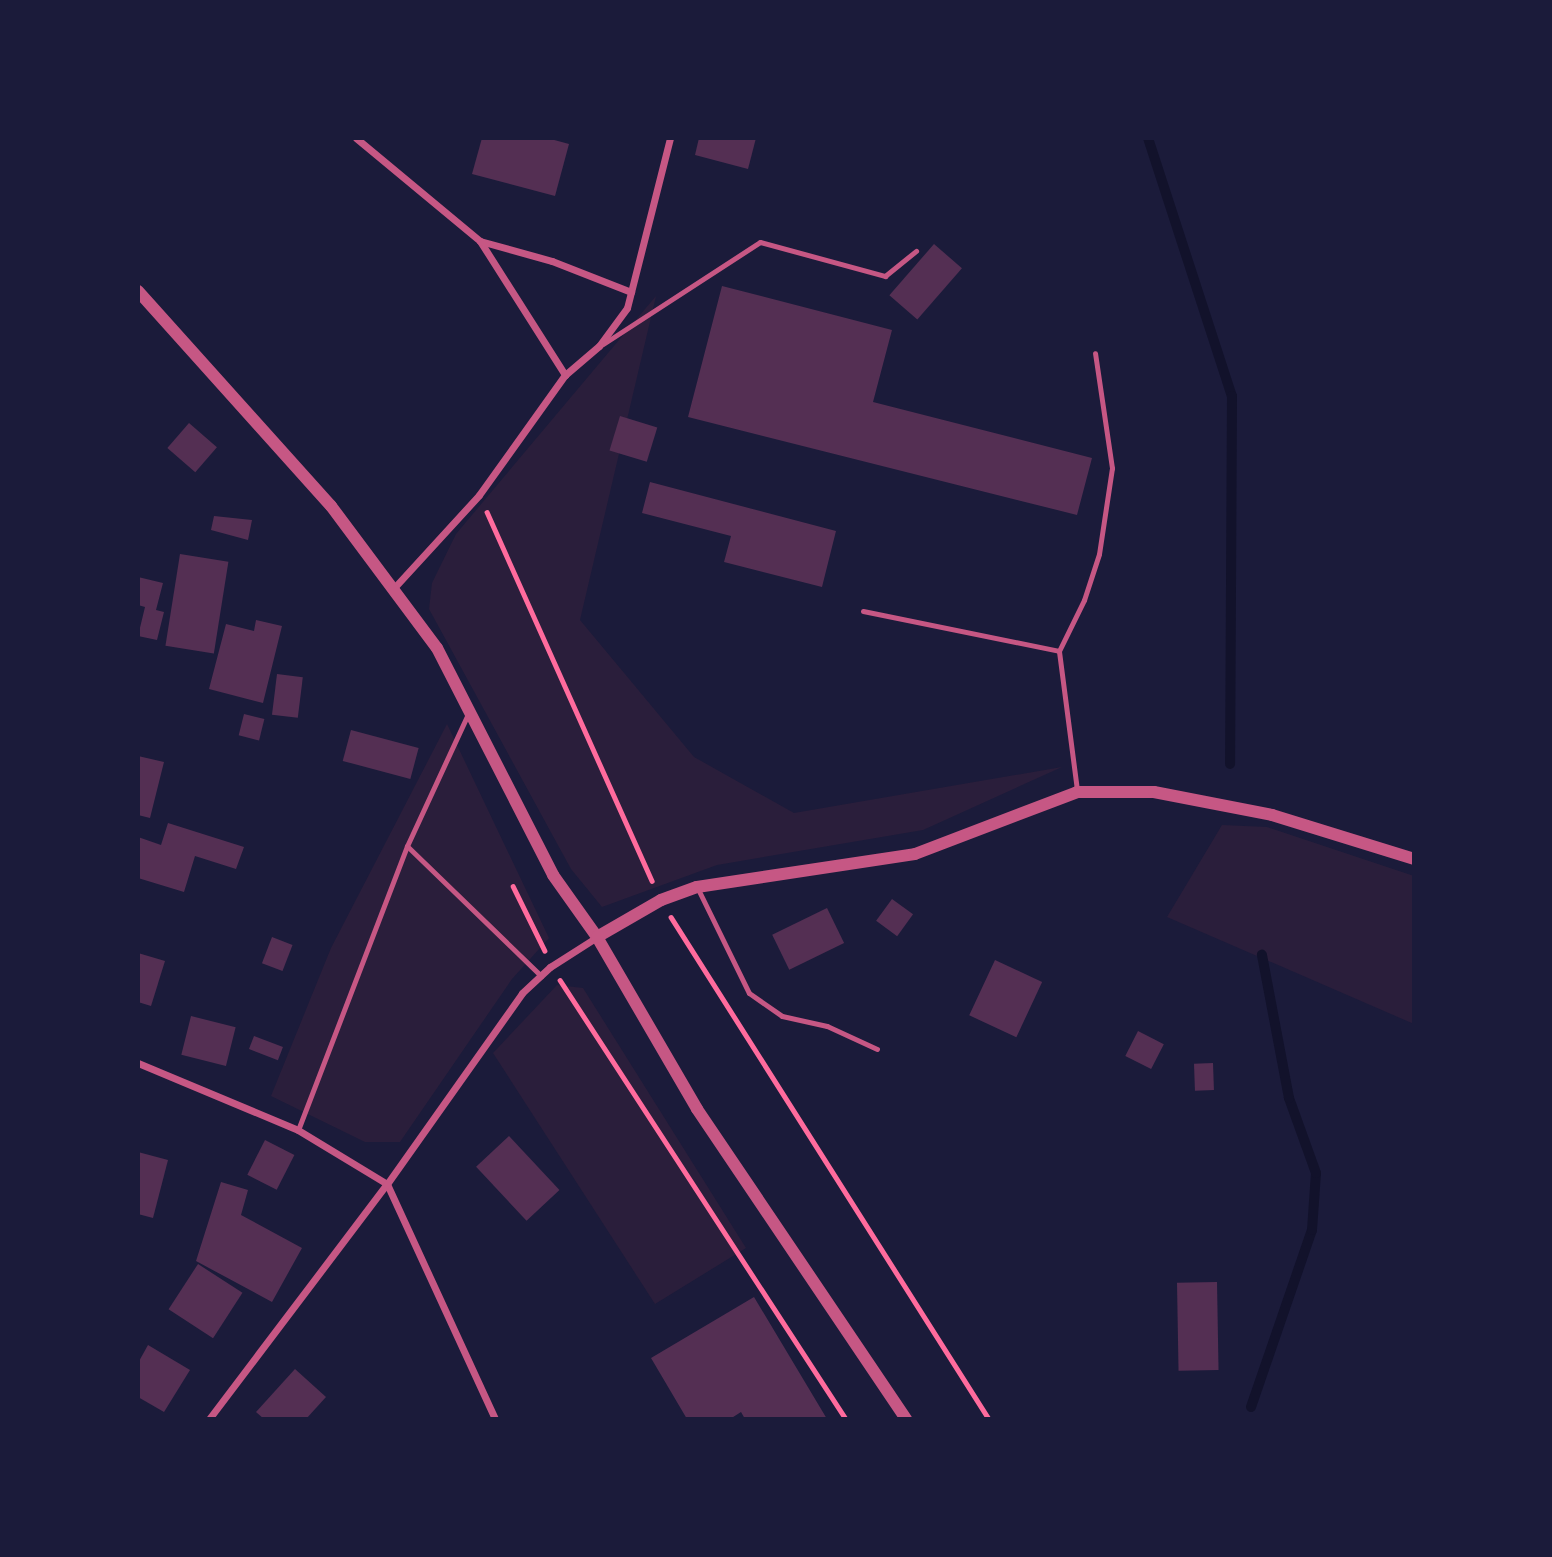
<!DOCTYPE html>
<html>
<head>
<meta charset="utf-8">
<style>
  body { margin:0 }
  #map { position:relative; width:1552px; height:1557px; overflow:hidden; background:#1b1b3a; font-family:Raleway,sans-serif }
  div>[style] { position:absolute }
  .green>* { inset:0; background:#2a1e3b }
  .stream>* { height:10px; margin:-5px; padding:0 5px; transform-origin:5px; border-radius:5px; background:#12122b }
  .building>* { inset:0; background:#542f53; transform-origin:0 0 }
  .path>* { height:4.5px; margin:-2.25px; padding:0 2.25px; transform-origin:2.25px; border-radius:2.25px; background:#ff6b9d }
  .service>* { height:5px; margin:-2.5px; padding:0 2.5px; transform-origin:2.5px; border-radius:2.5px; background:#c65784 }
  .minor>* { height:7px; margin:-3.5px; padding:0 3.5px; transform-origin:3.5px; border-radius:3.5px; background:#c65784 }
  .tertiary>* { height:12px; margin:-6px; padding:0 6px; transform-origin:6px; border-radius:6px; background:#c65784 }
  span { translate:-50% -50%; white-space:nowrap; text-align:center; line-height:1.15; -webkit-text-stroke:5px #1b1b3a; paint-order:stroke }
  .frame { position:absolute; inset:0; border:140px solid #1b1b3a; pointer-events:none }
</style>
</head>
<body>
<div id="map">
  <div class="green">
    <i style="clip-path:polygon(656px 296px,580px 620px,694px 757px,794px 813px,1062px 767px,923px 830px,717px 865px,602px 907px,571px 869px,429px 609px,432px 583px,456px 534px)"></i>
    <i style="clip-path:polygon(447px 724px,549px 938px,512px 979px,400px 1142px,365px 1142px,271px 1096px,331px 948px)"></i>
    <i style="clip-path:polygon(1222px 825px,1267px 827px,1414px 876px,1414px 1024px,1167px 917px)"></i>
    <i style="clip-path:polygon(557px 985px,583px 988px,746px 1248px,655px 1304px,493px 1053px)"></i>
  </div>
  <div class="stream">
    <i style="left:1148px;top:138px;width:271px;rotate:72deg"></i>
    <i style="left:1232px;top:396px;width:368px;rotate:90.3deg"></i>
    <i style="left:1251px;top:1407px;width:187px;rotate:-71deg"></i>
    <i style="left:1312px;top:1230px;width:57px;rotate:-86deg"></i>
    <i style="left:1316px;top:1173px;width:80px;rotate:-109.8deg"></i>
    <i style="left:1289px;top:1098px;width:146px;rotate:-100.7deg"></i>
  </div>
  <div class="building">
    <i style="clip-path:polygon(482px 138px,547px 138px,569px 144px,555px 196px,472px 174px)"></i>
    <i style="clip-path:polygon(699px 138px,756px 138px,748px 169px,695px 155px)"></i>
    <i style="left:934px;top:244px;width:37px;height:68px;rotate:41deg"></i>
    <i style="clip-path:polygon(722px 286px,892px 330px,873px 402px,1092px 458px,1077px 515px,688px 417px)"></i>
    <i style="left:620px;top:416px;width:39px;height:36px;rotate:17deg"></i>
    <i style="left:189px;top:423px;width:37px;height:33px;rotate:41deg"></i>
    <i style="clip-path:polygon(650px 482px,836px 531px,822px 587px,724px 562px,731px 536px,642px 513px)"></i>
    <i style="clip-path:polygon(214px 516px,252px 520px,248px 540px,211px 530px)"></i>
    <i style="left:180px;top:554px;width:49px;height:93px;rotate:9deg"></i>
    <i style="clip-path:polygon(138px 577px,163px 583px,156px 610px,164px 612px,157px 640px,138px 636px,145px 607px,138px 605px)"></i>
    <i style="clip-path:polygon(256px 620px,282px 626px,263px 703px,209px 689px,226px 624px,254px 631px)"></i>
    <i style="left:277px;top:674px;width:26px;height:41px;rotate:7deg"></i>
    <i style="left:244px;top:714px;width:21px;height:22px;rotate:14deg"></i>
    <i style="left:351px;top:730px;width:70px;height:32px;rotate:15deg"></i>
    <i style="clip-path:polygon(138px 756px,164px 762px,150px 818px,138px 815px)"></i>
    <i style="clip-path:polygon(168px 823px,244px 847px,236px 869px,195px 856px,184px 892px,138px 878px,138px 837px,161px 845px)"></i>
    <i style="left:892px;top:899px;width:26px;height:27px;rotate:36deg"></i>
    <i style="left:827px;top:908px;width:39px;height:61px;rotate:64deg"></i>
    <i style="left:272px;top:937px;width:22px;height:28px;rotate:21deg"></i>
    <i style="clip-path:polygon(138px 953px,165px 961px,151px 1006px,138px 1002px)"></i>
    <i style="left:995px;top:960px;width:52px;height:61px;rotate:25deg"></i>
    <i style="left:191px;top:1016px;width:46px;height:40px;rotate:14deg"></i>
    <i style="left:1138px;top:1031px;width:29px;height:28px;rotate:27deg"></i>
    <i style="left:254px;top:1036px;width:31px;height:14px;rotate:21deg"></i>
    <i style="left:1213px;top:1063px;width:27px;height:19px;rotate:88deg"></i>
    <i style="left:509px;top:1136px;width:74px;height:45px;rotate:47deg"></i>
    <i style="left:265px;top:1140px;width:33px;height:39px;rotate:27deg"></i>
    <i style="clip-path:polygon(138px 1152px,168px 1160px,153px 1218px,138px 1214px)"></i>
    <i style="clip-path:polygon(221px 1182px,248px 1190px,241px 1215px,302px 1248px,272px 1302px,196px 1261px)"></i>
    <i style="left:198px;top:1264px;width:53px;height:54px;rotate:33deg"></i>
    <i style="left:1217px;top:1282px;width:88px;height:40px;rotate:89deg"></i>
    <i style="clip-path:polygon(754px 1297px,827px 1419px,745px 1419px,741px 1412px,730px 1419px,687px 1419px,651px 1358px)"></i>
    <i style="clip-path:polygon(148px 1345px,190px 1370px,164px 1412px,138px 1397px,138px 1363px)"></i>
    <i style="clip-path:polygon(295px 1369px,326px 1397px,306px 1419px,264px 1419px,256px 1412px)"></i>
  </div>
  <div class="path">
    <i style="left:487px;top:512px;width:404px;rotate:65.9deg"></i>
    <i style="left:513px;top:886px;width:72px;rotate:63.8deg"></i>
    <i style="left:671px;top:917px;width:594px;rotate:57.65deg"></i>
    <i style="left:560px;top:980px;width:524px;rotate:56.92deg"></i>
  </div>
  <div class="service">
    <i style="left:603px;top:344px;width:187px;rotate:-33deg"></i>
    <i style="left:760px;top:242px;width:130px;rotate:15.2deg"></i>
    <i style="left:885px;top:276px;width:40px;rotate:-39deg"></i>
    <i style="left:863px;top:611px;width:200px;rotate:11.5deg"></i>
    <i style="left:1077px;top:790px;width:140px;rotate:-97.4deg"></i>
    <i style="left:1059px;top:651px;width:57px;rotate:-63.9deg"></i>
    <i style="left:1084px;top:600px;width:48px;rotate:-71.9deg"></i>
    <i style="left:1099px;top:554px;width:87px;rotate:-81.4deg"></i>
    <i style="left:1112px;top:468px;width:116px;rotate:-98.4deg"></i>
    <i style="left:407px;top:846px;width:187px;rotate:44.1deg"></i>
    <i style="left:697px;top:887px;width:118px;rotate:63.9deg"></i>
    <i style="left:749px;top:993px;width:40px;rotate:34.9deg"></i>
    <i style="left:782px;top:1016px;width:46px;rotate:12.5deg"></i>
    <i style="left:827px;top:1026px;width:55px;rotate:24.7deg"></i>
    <i style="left:298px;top:1130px;width:304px;rotate:-69deg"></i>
    <i style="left:407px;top:846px;width:148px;rotate:-65.2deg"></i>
  </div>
  <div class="minor">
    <i style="left:356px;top:138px;width:161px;rotate:39.7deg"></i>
    <i style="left:480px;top:241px;width:159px;rotate:57.6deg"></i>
    <i style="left:480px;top:241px;width:75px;rotate:15.5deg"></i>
    <i style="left:552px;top:261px;width:85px;rotate:21.4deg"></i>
    <i style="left:393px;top:589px;width:127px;rotate:-47.5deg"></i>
    <i style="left:479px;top:495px;width:148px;rotate:-54.4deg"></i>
    <i style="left:565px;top:375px;width:45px;rotate:-40.5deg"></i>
    <i style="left:599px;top:346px;width:47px;rotate:-53.6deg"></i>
    <i style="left:627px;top:308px;width:175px;rotate:-75.8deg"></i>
    <i style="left:138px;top:1063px;width:173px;rotate:22.7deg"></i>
    <i style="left:298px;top:1130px;width:104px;rotate:31.2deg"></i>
    <i style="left:387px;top:1184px;width:259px;rotate:65.3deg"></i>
    <i style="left:209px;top:1419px;width:295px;rotate:-52.9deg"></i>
    <i style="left:387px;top:1184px;width:234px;rotate:-54.7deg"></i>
    <i style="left:522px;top:993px;width:38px;rotate:-43deg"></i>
    <i style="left:550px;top:967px;width:56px;rotate:-32.6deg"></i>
  </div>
  <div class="tertiary">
    <i style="left:138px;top:291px;width:289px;rotate:48.1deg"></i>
    <i style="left:331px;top:506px;width:177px;rotate:53.3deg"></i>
    <i style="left:437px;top:648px;width:255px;rotate:62.9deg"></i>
    <i style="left:553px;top:875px;width:76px;rotate:54.6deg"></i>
    <i style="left:597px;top:937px;width:199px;rotate:59.8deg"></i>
    <i style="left:697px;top:1109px;width:374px;rotate:56deg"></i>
    <i style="left:597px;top:937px;width:74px;rotate:-30deg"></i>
    <i style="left:661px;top:900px;width:38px;rotate:-20deg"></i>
    <i style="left:697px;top:887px;width:220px;rotate:-8.6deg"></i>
    <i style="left:915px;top:854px;width:173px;rotate:-20.9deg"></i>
    <i style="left:1077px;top:792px;width:77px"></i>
    <i style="left:1154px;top:792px;width:120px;rotate:11deg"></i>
    <i style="left:1272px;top:815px;width:149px;rotate:17.2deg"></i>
  </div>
  <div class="frame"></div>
</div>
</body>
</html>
